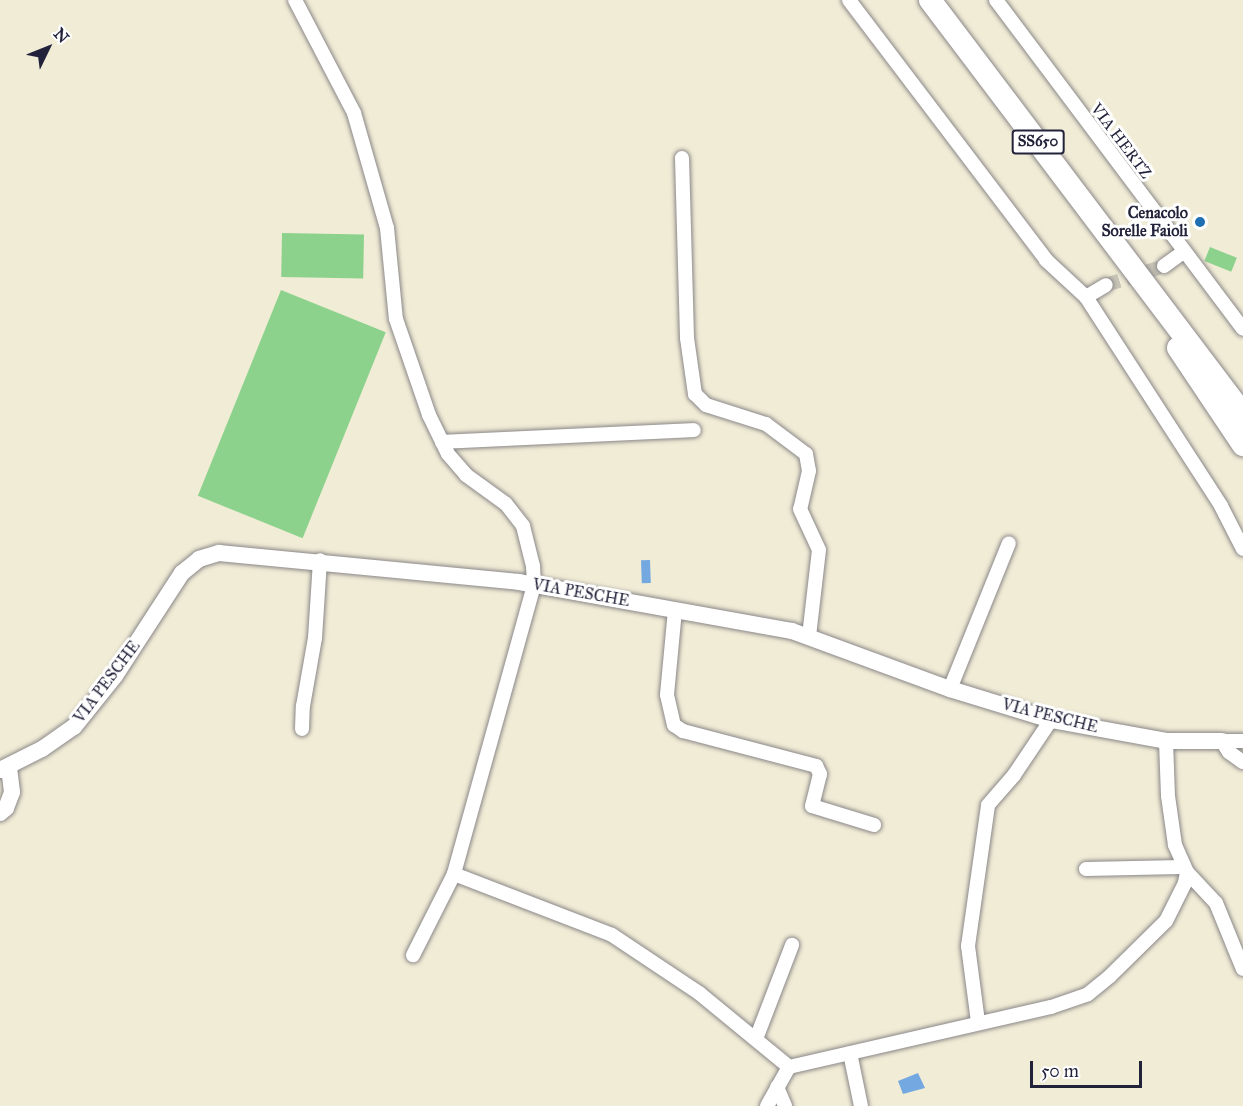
<!DOCTYPE html>
<html>
<head>
<meta charset="utf-8">
<style>
  body { margin:0 }
  #map { position:relative; width:1243px; height:1106px; overflow:hidden; background:#f1ecd6; font-family:"IM FELL Great Primer",serif }
  div>[style] { position:absolute }
  .green>* { inset:0; background:#8dd28c; transform-origin:0 0 }
  .water>* { inset:0; background:#74a8e1; transform-origin:0 0 }
  .minor-tunnel>* { height:14px; margin-top:-7px; transform-origin:0; background:repeating-linear-gradient(90deg,#c8c4b7 0 14px,transparent 0 21px) }
  .roads { filter:drop-shadow(0 0 2px #8a8788) drop-shadow(0 0 2px #8a8788) }
  .minor>* { height:14px; margin:-7px; padding:0 7px; transform-origin:7px; border-radius:7px; background:#fff }
  .tertiary>* { height:16px; margin:-8px; padding:0 8px; transform-origin:8px; border-radius:8px; background:#fff }
  .trunk>* { height:22px; margin:-11px; padding:0 11px; transform-origin:11px; border-radius:11px; background:#fff }
  .dots>* { width:16px; height:16px; translate:-50% -50%; box-sizing:border-box; border:3px solid #fff; border-radius:50% }
  span { translate:-50% -50%; white-space:nowrap; text-align:center; line-height:1.15; -webkit-text-stroke:6px #fff; paint-order:stroke }
  .shield-label span { padding:2px 4px; background:#fff; border:2px solid; border-radius:4px; -webkit-text-stroke-width:0 }
  .shield-label { font-size:15px; color:#22223b; font-weight:700 }
  .street-label { font-size:16px; color:#22223b }
  .poi-label { font-size:16px; color:#22223b; font-weight:700 }
  .right { translate:-100% -50%; text-align:right }
  .north { position:absolute; left:18px; top:18px; width:60px; height:60px; -webkit-text-stroke:4px #fff; paint-order:stroke; rotate:47deg; font-size:16px; font-weight:700; line-height:24px; text-align:center; color:#22223b }
  .north::after { content:''; display:block; margin:auto; width:21px; height:27px; background:#22223b; clip-path:polygon(50% 0,100% 100%,50% 72%,0 100%) }
  .scale { position:absolute; left:1030px; top:1061px; width:112px; height:27px; box-sizing:border-box; border:3px solid #22223b; border-top:0; padding-left:8px; font-size:18px; line-height:21px; white-space:nowrap; color:#22223b; -webkit-text-stroke:4px #fff; paint-order:stroke }
</style>
</head>
<body>
<div id="map">
  <div class="green">
    <i style="left:282px;top:233px;width:82px;height:44px;rotate:1deg"></i>
    <i style="left:1210px;top:247px;width:29px;height:15px;rotate:22deg"></i>
    <i style="left:281px;top:290px;width:113px;height:222px;rotate:22deg"></i>
  </div>
  <div class="water">
    <i style="left:650px;top:560px;width:23px;height:9px;rotate:88deg"></i>
    <i style="clip-path:polygon(918px 1073px,925px 1088px,903px 1094px,898px 1081px)"></i>
  </div>
  <div class="minor-tunnel">
    <i style="left:1106px;top:285px;width:61px;rotate:-18.1deg"></i>
  </div>
  <div class="roads">
    <div class="minor">
      <i style="left:295px;top:0;width:127px;rotate:62.4deg"></i>
      <i style="left:354px;top:113px;width:120px;rotate:74deg"></i>
      <i style="left:387px;top:228px;width:91px;rotate:84.4deg"></i>
      <i style="left:396px;top:319px;width:102px;rotate:71deg"></i>
      <i style="left:429px;top:415px;width:43px;rotate:64deg"></i>
      <i style="left:448px;top:454px;width:28px;rotate:49deg"></i>
      <i style="left:466px;top:475px;width:49px;rotate:35.9deg"></i>
      <i style="left:506px;top:504px;width:28px;rotate:52deg"></i>
      <i style="left:523px;top:526px;width:41px;rotate:76deg"></i>
      <i style="left:533px;top:566px;width:19px;rotate:87deg"></i>
      <i style="left:534px;top:585px;width:300px;rotate:105.5deg"></i>
      <i style="left:454px;top:874px;width:91px;rotate:116.8deg"></i>
      <i style="left:849px;top:0;width:326px;rotate:52.8deg"></i>
      <i style="left:1046px;top:260px;width:54px;rotate:42.8deg"></i>
      <i style="left:1086px;top:297px;width:249px;rotate:57.1deg"></i>
      <i style="left:1221px;top:506px;width:48px;rotate:62.9deg"></i>
      <i style="left:996px;top:0;width:411px;rotate:53.1deg"></i>
      <i style="left:682px;top:158px;width:180px;rotate:88.4deg"></i>
      <i style="left:687px;top:338px;width:57px;rotate:81.9deg"></i>
      <i style="left:695px;top:394px;width:16px;rotate:45deg"></i>
      <i style="left:706px;top:405px;width:63px;rotate:17.6deg"></i>
      <i style="left:766px;top:424px;width:50px;rotate:36.9deg"></i>
      <i style="left:806px;top:454px;width:17px;rotate:80deg"></i>
      <i style="left:809px;top:471px;width:39px;rotate:103deg"></i>
      <i style="left:800px;top:509px;width:45px;rotate:65.1deg"></i>
      <i style="left:819px;top:550px;width:88px;rotate:96.6deg"></i>
      <i style="left:1164px;top:266px;width:24px;rotate:-36deg"></i>
      <i style="left:1086px;top:297px;width:23px;rotate:-31deg"></i>
      <i style="left:442px;top:442px;width:252px;rotate:-2.7deg"></i>
      <i style="left:675px;top:610px;width:85px;rotate:95.4deg"></i>
      <i style="left:667px;top:695px;width:31px;rotate:77deg"></i>
      <i style="left:674px;top:725px;width:11px;rotate:34deg"></i>
      <i style="left:683px;top:731px;width:138px;rotate:14.7deg"></i>
      <i style="left:816px;top:766px;width:9px;rotate:63deg"></i>
      <i style="left:820px;top:774px;width:33px;rotate:104deg"></i>
      <i style="left:812px;top:806px;width:65px;rotate:17deg"></i>
      <i style="left:950px;top:689px;width:157px;rotate:-68deg"></i>
      <i style="left:302px;top:729px;width:23px;rotate:-88deg"></i>
      <i style="left:303px;top:706px;width:69px;rotate:-80deg"></i>
      <i style="left:315px;top:638px;width:78px;rotate:-86.3deg"></i>
      <i style="left:1222px;top:741px;width:13px;rotate:58deg"></i>
      <i style="left:1229px;top:752px;width:17px;rotate:36deg"></i>
      <i style="left:1222px;top:741px;width:21px"></i>
      <i style="left:1086px;top:869px;width:96px;rotate:-1.2deg"></i>
      <i style="left:1187px;top:872px;width:42px;rotate:46.9deg"></i>
      <i style="left:1216px;top:903px;width:71px;rotate:67.8deg"></i>
      <i style="left:454px;top:874px;width:169px;rotate:21.1deg"></i>
      <i style="left:612px;top:935px;width:105px;rotate:33.7deg"></i>
      <i style="left:699px;top:993px;width:117px;rotate:39.4deg"></i>
      <i style="left:978px;top:1022px;width:77px;rotate:-97.5deg"></i>
      <i style="left:968px;top:946px;width:142px;rotate:-81.9deg"></i>
      <i style="left:988px;top:805px;width:40px;rotate:-49deg"></i>
      <i style="left:1014px;top:775px;width:66px;rotate:-56.1deg"></i>
      <i style="left:756px;top:1039px;width:101px;rotate:-69deg"></i>
      <i style="left:850px;top:1053px;width:54px;rotate:78.3deg"></i>
      <i style="left:777px;top:1087px;width:21px;rotate:67deg"></i>
      <i style="left:767px;top:1106px;width:45px;rotate:-60.6deg"></i>
      <i style="left:789px;top:1067px;width:269px;rotate:-12.9deg"></i>
      <i style="left:1051px;top:1007px;width:39px;rotate:-19deg"></i>
      <i style="left:1088px;top:994px;width:28px;rotate:-39deg"></i>
      <i style="left:1110px;top:976px;width:78px;rotate:-44.5deg"></i>
      <i style="left:1166px;top:921px;width:42px;rotate:-63.4deg"></i>
      <i style="left:1185px;top:883px;width:11px;rotate:-80deg"></i>
      <i style="left:1187px;top:872px;width:30px;rotate:-114deg"></i>
      <i style="left:1175px;top:845px;width:49px;rotate:-98.1deg"></i>
      <i style="left:1168px;top:796px;width:55px;rotate:-92.1deg"></i>
    </div>
    <div class="tertiary">
      <i style="left:0;top:770px;width:47px;rotate:-26.6deg"></i>
      <i style="left:42px;top:749px;width:39px;rotate:-35deg"></i>
      <i style="left:74px;top:727px;width:65px;rotate:-51.2deg"></i>
      <i style="left:115px;top:676px;width:123px;rotate:-57deg"></i>
      <i style="left:182px;top:573px;width:22px;rotate:-39deg"></i>
      <i style="left:199px;top:559px;width:21px;rotate:-17deg"></i>
      <i style="left:219px;top:553px;width:301px;rotate:5.5deg"></i>
      <i style="left:519px;top:582px;width:277px;rotate:10.2deg"></i>
      <i style="left:792px;top:631px;width:168px;rotate:20.2deg"></i>
      <i style="left:950px;top:689px;width:106px;rotate:17.1deg"></i>
      <i style="left:1051px;top:720px;width:117px;rotate:10.3deg"></i>
      <i style="left:1166px;top:741px;width:56px"></i>
      <i style="left:0;top:813px;width:8px;rotate:-40deg"></i>
      <i style="left:6px;top:808px;width:17px;rotate:-69deg"></i>
      <i style="left:12px;top:792px;width:25px;rotate:-97deg"></i>
    </div>
    <div class="trunk">
      <i style="left:930px;top:0;width:519px;rotate:52.91deg"></i>
      <i style="left:1178px;top:348px;width:117px;rotate:56.2deg"></i>
    </div>
  </div>
  <div class="dots">
    <i style="left:1200px;top:222px;background:#1f6fb2"></i>
  </div>
  <div class="shield-label">
    <span style="left:1038px;top:142px">SS650</span>
  </div>
  <div class="street-label">
    <span style="left:1121px;top:141px;rotate:53deg">VIA HERTZ</span>
    <span style="left:581px;top:593px;rotate:10deg">VIA PESCHE</span>
    <span style="left:107px;top:682px;rotate:-53deg">VIA PESCHE</span>
    <span style="left:1050px;top:716px;rotate:14deg">VIA PESCHE</span>
  </div>
  <div class="poi-label">
    <span class="right" style="left:1188px;top:222px">Cenacolo<br>Sorelle Faioli</span>
  </div>
  <div class="north">N</div>
  <div class="scale">50 m</div>
</div>
</body>
</html>
